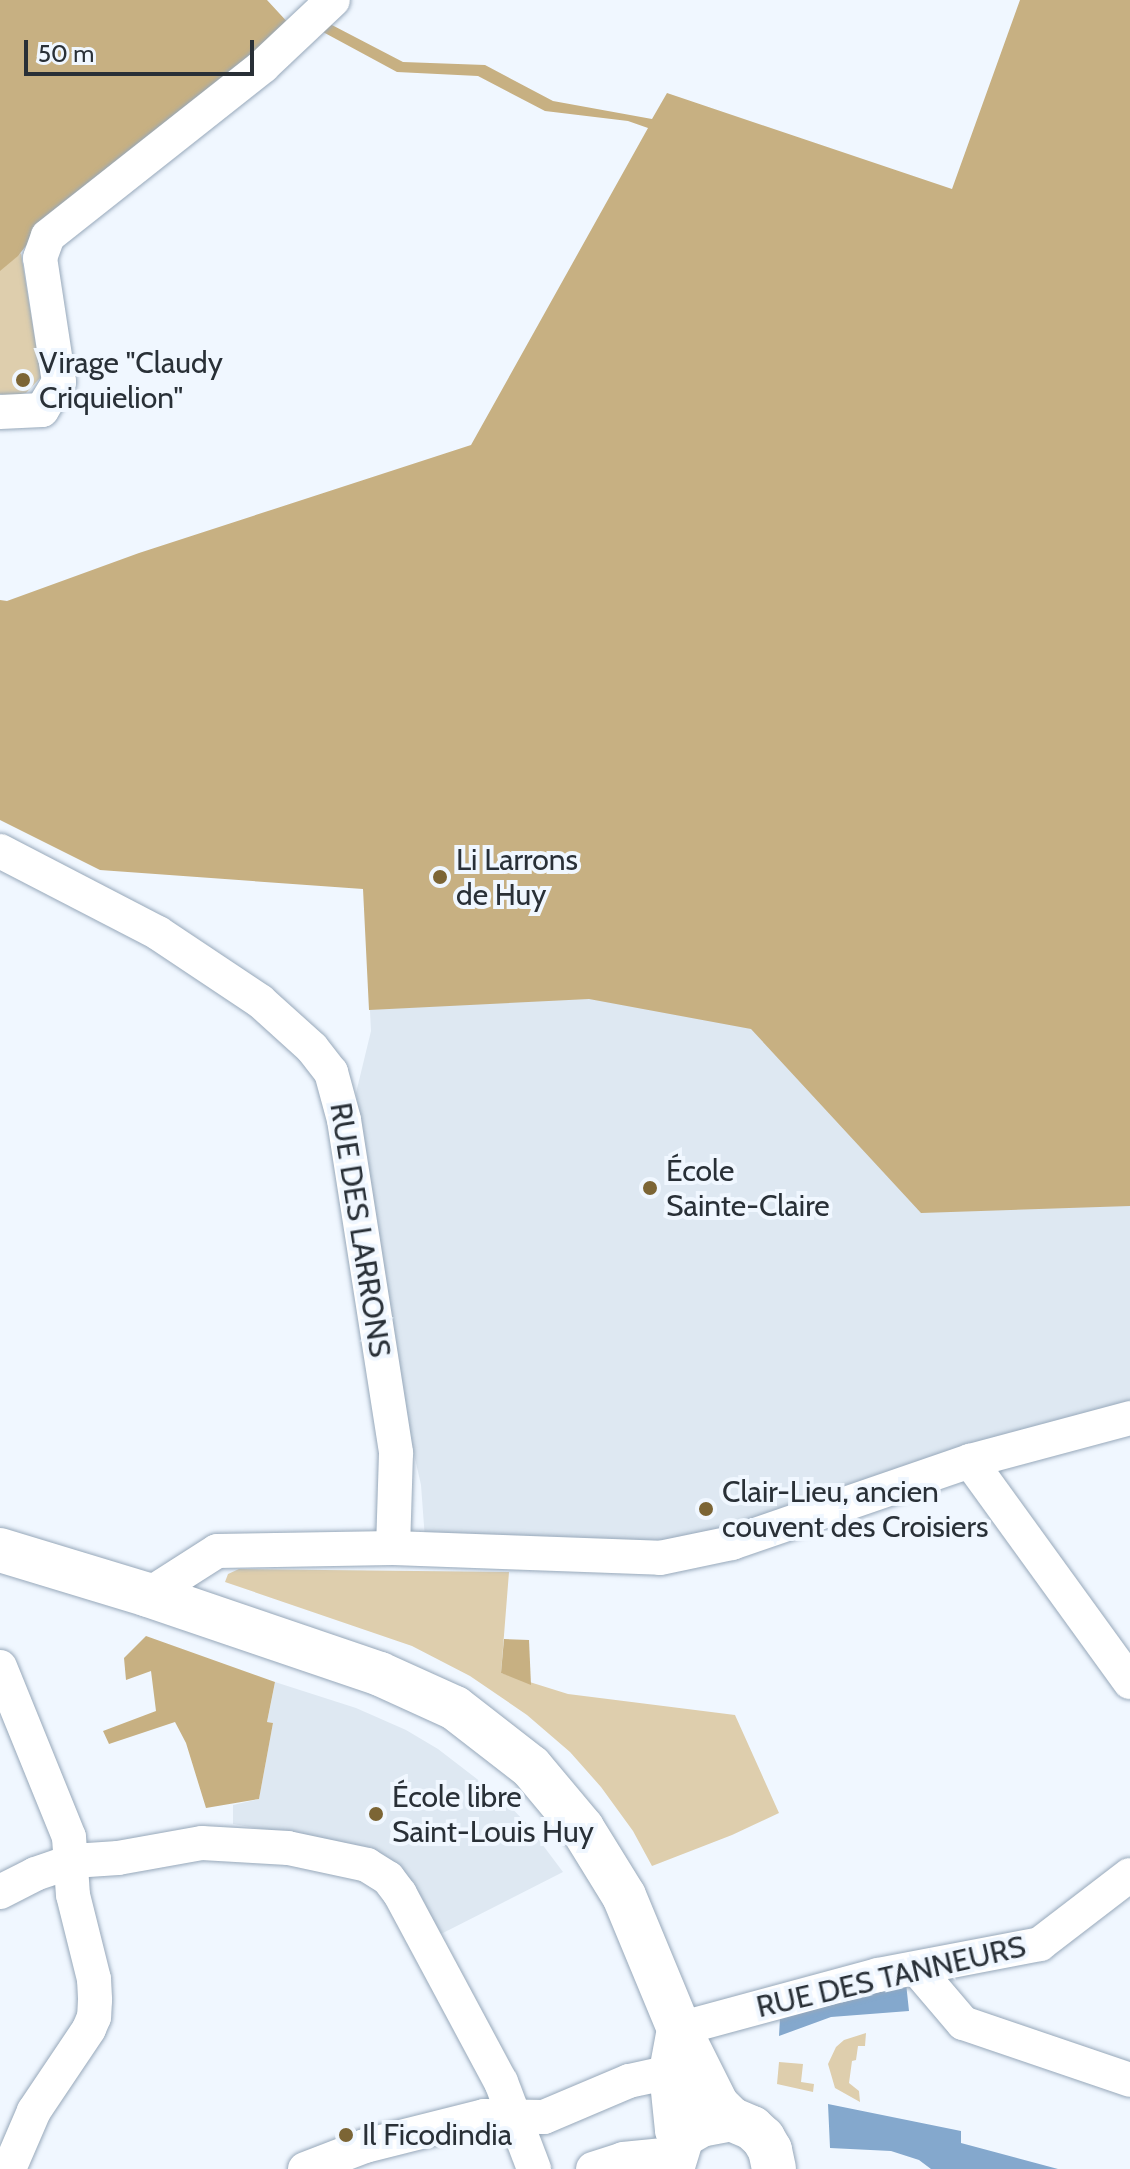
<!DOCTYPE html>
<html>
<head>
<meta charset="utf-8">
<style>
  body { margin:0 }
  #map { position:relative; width:1130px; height:2169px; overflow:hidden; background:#f0f7ff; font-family:Cabin,sans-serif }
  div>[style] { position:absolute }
  .built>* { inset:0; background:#dee8f2 }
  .green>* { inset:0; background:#decead }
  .forest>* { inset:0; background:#c7b082 }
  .water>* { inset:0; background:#84a8cd }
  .roads { filter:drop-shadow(0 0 2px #97a8ba) drop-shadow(0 0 2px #97a8ba) }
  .minor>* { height:34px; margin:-17px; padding:0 17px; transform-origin:17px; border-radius:17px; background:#fff }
  .major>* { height:44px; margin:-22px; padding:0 22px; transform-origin:22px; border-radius:22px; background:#fff }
  .dots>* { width:22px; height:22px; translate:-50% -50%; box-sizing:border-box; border:4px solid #f0f7ff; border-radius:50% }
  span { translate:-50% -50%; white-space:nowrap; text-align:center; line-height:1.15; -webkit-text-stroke:8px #f0f7ff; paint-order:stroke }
  .poi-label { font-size:30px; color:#293037 }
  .left { translate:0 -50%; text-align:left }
  .street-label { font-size:30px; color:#293037 }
  .scale { position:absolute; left:24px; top:40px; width:230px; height:36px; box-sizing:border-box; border:4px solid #293037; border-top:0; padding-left:10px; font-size:24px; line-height:28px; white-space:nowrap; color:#293037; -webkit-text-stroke:6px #f0f7ff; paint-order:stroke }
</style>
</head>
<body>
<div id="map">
  <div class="built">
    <i style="clip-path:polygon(372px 868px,1130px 1177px,1130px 1407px,768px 1518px,641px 1547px,425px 1539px,421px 1485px,409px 1432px,356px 1093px,371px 1031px,364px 889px)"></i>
    <i style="clip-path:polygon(275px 1682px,356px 1708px,406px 1730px,438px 1749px,503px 1799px,527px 1824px,563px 1872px,439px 1935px,407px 1875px,373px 1848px,233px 1824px,233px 1805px,259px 1799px,273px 1723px,267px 1722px)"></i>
  </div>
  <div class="green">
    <i style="clip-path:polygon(21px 253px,41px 377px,26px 393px,9px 397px,0 394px,0 270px)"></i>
    <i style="clip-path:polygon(239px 1569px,509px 1572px,501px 1673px,568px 1694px,735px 1715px,779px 1813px,732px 1835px,652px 1866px,633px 1831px,601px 1787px,570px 1752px,527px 1715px,470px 1676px,412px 1646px,225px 1582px,228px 1574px)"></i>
    <i style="clip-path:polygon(866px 2033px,865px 2046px,858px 2046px,856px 2060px,852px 2061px,849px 2083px,859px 2091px,860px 2102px,835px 2088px,828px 2064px,836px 2047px,844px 2040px)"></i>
    <i style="clip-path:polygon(779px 2062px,803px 2064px,801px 2082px,814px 2084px,813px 2092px,777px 2084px)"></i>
  </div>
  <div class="forest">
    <i style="clip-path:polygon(0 0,267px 0,291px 26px,54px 210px,18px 256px,0 271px)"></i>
    <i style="clip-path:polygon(1020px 0,1130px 0,1130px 1206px,921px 1213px,751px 1029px,589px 999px,369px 1010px,363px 889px,100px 870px,0 820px,0 600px,7px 601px,139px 553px,471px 445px,648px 128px,628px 121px,545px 111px,478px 76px,397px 72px,323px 32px,330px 24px,403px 62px,485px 65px,553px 101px,652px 119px,667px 93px,952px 189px)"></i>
    <i style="clip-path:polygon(146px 1636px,275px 1682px,267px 1722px,273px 1723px,259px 1799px,206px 1808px,186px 1743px,175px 1722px,109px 1744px,103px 1731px,156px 1711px,151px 1671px,126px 1680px,124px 1658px)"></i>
    <i style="clip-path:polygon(504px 1639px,529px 1640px,531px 1685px,501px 1673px)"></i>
  </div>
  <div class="water">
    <i style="clip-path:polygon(906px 1983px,909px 2011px,831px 2017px,779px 2036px,780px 2018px)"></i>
    <i style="clip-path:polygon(828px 2104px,961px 2131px,961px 2143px,1058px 2169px,931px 2169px,919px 2160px,891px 2151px,830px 2148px)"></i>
  </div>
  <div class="roads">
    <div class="minor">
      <i style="left:0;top:412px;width:42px;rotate:-2.7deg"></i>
      <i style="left:42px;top:410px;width:33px;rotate:-59deg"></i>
      <i style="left:59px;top:382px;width:125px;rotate:-98.7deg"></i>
      <i style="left:40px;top:258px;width:23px;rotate:-70deg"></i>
      <i style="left:48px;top:236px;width:274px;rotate:-38.3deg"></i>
      <i style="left:263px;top:66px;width:96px;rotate:-43.3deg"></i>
      <i style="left:0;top:851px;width:178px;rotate:27.4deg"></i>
      <i style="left:158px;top:933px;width:123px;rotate:33.7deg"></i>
      <i style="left:260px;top:1001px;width:70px;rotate:42.1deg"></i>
      <i style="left:312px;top:1048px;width:31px;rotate:52deg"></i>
      <i style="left:331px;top:1072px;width:50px;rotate:74.8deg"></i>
      <i style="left:344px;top:1120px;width:337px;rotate:81.1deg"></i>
      <i style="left:396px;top:1453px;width:95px;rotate:91.8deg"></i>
      <i style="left:970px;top:1461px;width:273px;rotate:54.1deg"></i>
      <i style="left:148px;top:1595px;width:82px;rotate:-32.5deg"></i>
      <i style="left:217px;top:1551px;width:176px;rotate:-1deg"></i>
      <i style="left:393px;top:1548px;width:267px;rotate:2.1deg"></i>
      <i style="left:660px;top:1558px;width:74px;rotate:-11.8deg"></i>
      <i style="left:732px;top:1543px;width:252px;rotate:-19deg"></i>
      <i style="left:970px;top:1461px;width:166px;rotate:-15deg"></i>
      <i style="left:0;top:1667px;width:183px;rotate:67.9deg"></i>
      <i style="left:69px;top:1837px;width:58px;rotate:86.1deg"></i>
      <i style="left:73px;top:1895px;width:87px;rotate:76deg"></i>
      <i style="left:94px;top:1979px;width:21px;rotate:87deg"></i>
      <i style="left:95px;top:2000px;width:17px;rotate:93deg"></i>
      <i style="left:94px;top:2017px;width:13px;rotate:113deg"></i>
      <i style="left:89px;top:2029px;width:99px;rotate:123.9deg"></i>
      <i style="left:34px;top:2111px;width:63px;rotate:113.3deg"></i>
      <i style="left:0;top:1892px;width:39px;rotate:-27deg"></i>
      <i style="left:35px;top:1874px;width:40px;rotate:-18.9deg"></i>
      <i style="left:73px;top:1861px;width:45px;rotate:-3.8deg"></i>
      <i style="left:118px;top:1858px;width:85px;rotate:-10.1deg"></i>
      <i style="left:202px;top:1843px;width:86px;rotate:3.3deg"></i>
      <i style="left:288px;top:1848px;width:81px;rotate:12.1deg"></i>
      <i style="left:367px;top:1865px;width:25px;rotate:32deg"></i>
      <i style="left:388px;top:1878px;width:20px;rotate:53deg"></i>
      <i style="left:400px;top:1894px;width:213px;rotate:61.8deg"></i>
      <i style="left:501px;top:2082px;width:93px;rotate:69.2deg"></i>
      <i style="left:917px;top:1969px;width:71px;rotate:49.6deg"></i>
      <i style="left:963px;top:2023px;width:176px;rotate:18.8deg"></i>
      <i style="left:679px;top:2029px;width:206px;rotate:-15.2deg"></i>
      <i style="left:878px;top:1975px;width:165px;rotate:-10.8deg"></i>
      <i style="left:1040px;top:1944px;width:113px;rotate:-37.5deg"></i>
      <i style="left:305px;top:2169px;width:64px;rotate:-21deg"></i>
      <i style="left:365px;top:2146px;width:123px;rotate:-14.1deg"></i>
      <i style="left:484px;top:2116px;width:60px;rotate:1deg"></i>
      <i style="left:544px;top:2117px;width:92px;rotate:-23deg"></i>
      <i style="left:629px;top:2081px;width:43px;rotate:-12.1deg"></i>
      <i style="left:593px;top:2169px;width:32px;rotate:-18deg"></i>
      <i style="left:623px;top:2159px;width:51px;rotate:-5.6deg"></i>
    </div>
    <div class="major">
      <i style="left:0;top:1550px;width:155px;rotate:16.9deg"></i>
      <i style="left:148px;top:1595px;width:245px;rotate:18.8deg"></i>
      <i style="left:380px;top:1674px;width:82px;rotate:24.4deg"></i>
      <i style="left:455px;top:1708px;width:96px;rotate:37.8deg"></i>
      <i style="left:531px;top:1767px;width:80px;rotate:50.1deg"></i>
      <i style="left:582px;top:1828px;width:80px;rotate:58.3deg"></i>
      <i style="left:624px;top:1896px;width:144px;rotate:67.5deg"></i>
      <i style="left:679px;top:2029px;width:85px;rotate:63.4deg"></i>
      <i style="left:717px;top:2105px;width:20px;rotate:45deg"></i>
      <i style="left:679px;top:2029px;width:44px;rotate:100.5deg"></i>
      <i style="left:671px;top:2072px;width:58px;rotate:84.1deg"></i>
      <i style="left:677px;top:2130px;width:8px;rotate:50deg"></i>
      <i style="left:672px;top:2169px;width:34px;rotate:-73deg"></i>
      <i style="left:682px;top:2136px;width:22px;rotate:-30deg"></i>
      <i style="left:701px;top:2125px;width:31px;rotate:-11deg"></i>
      <i style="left:731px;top:2119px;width:23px;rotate:23deg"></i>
      <i style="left:752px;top:2128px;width:15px;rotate:42deg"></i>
      <i style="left:763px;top:2138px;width:14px;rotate:60deg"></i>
      <i style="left:770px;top:2150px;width:19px;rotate:78deg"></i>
    </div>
  </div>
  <div class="dots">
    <i style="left:23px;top:380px;background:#7c6535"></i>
    <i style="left:440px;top:877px;background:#7c6535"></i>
    <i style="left:650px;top:1188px;background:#7c6535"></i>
    <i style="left:706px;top:1509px;background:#7c6535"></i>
    <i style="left:376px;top:1814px;background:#7c6535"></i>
    <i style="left:346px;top:2135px;background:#7c6535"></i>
  </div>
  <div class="poi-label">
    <span class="left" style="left:39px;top:380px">Virage "Claudy<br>Criquielion"</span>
    <span class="left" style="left:456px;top:877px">Li Larrons<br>de Huy</span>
    <span class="left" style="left:666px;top:1188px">École<br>Sainte-Claire</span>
    <span class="left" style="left:722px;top:1509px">Clair-Lieu, ancien<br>couvent des Croisiers</span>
    <span class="left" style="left:392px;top:1814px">École libre<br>Saint-Louis Huy</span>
    <span class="left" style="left:362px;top:2135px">Il Ficodindia</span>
  </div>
  <div class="street-label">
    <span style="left:360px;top:1230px;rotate:81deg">RUE DES LARRONS</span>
    <span style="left:891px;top:1977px;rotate:-13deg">RUE DES TANNEURS</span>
  </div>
  <div class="scale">50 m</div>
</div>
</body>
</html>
